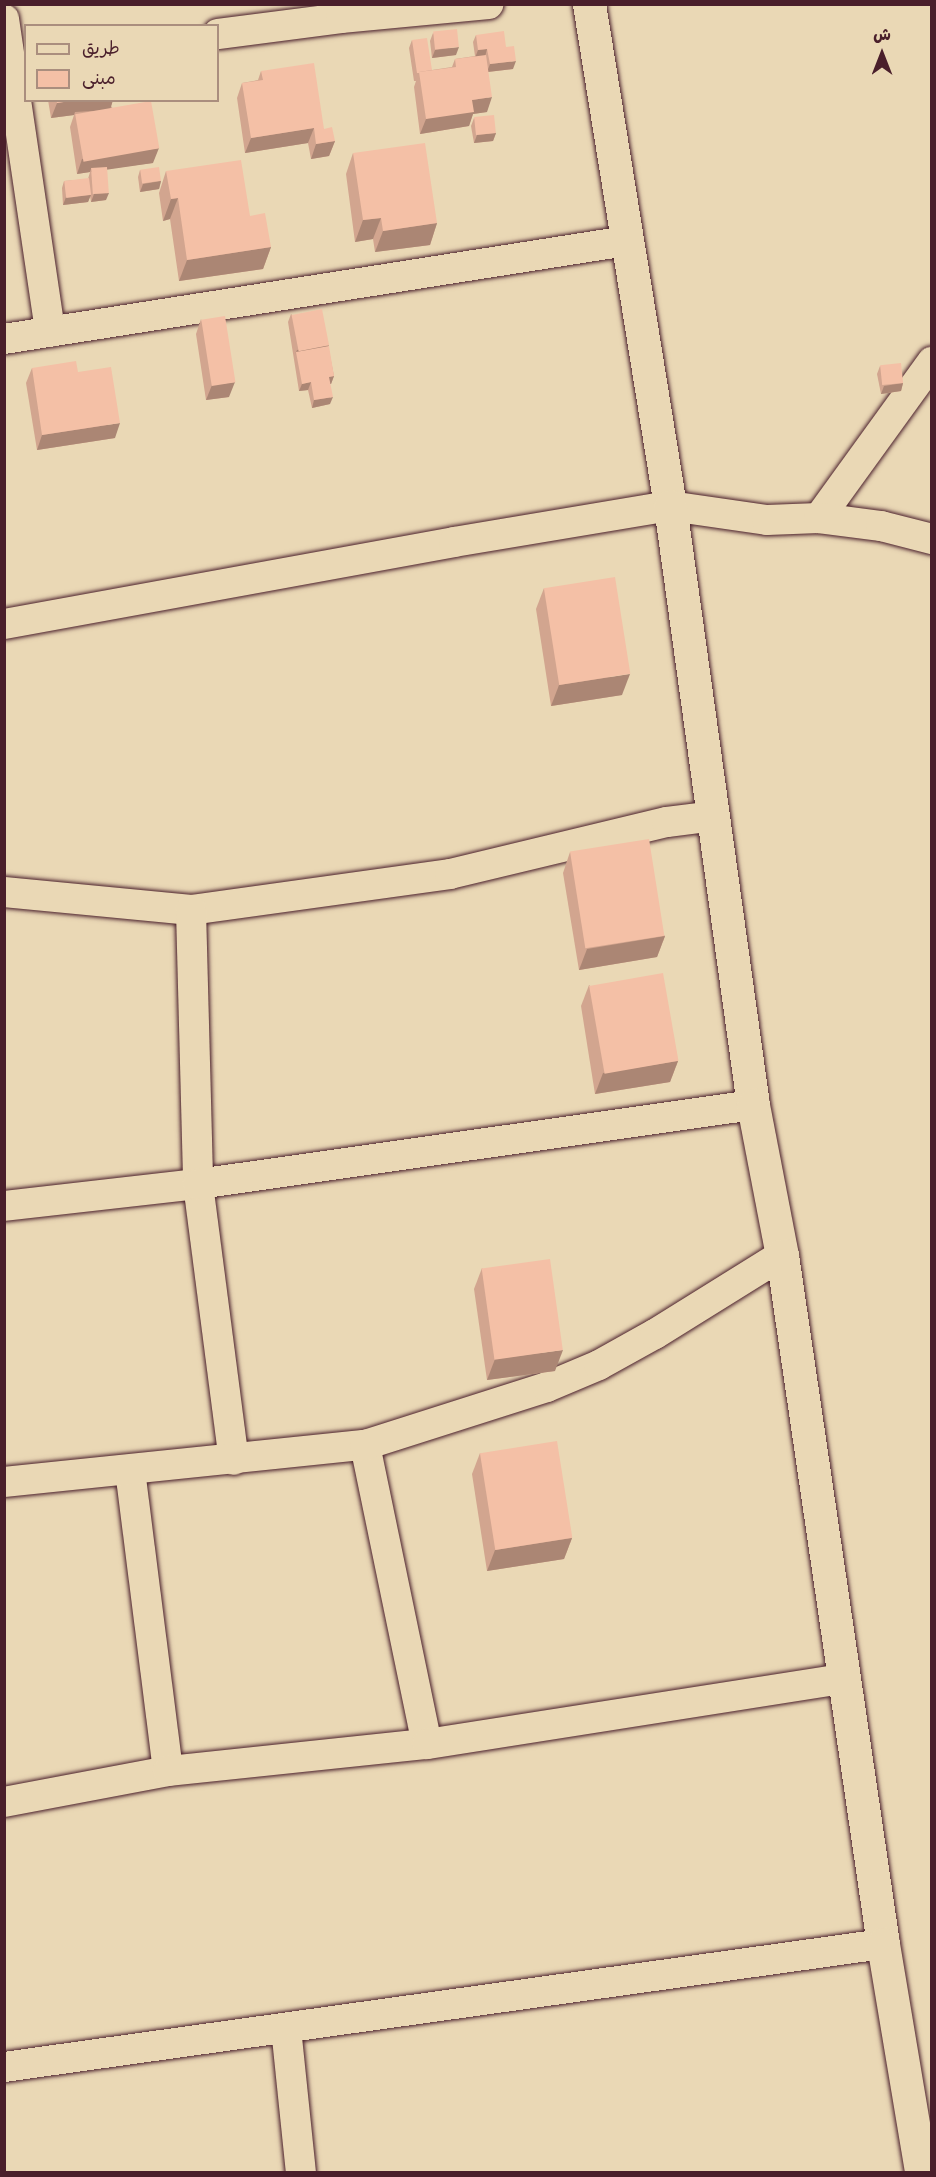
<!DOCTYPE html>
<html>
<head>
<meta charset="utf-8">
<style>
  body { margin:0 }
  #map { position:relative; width:936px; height:2177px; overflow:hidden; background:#ead8b5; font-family:"Balsamiq Sans","Playpen Sans Arabic",sans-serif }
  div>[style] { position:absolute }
  .roads { filter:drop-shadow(0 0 2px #4a1f2b) drop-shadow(0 0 2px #4a1f2b) }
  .street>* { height:30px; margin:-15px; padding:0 15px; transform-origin:15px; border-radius:15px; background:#ead8b5 }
  .secondary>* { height:33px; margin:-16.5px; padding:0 16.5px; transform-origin:16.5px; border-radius:16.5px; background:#ead8b5 }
  .wall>* { inset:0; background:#d2a58f }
  .shaded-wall>* { inset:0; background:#ab8674 }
  .building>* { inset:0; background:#f4c0a6; transform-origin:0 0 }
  span { translate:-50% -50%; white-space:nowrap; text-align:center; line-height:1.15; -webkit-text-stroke:6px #ead8b5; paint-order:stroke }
  .frame { position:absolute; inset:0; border:6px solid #4a1f2b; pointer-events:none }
  .legend { position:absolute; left:24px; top:24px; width:195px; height:78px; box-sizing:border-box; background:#ead8b5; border:2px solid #aa8e7e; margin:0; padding:8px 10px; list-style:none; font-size:18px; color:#4a1f2b }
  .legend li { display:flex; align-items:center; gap:12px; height:30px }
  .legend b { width:30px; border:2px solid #aa8e7e }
  .north { position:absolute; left:852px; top:24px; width:60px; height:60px; -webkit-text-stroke:4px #ead8b5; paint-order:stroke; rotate:0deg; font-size:16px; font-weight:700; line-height:24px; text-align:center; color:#4a1f2b }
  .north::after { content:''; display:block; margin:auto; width:21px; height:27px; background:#4a1f2b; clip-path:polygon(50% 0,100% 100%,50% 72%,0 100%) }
</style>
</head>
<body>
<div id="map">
  <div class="roads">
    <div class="street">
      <i style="left:4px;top:19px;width:316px;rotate:81.6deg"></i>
      <i style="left:218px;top:34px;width:124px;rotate:-7.4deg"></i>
      <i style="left:341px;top:18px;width:148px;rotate:-5.4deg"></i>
      <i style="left:4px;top:339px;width:630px;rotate:-8.95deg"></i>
      <i style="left:819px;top:518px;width:193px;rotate:-54.1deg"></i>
      <i style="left:4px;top:624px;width:457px;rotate:-10.3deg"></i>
      <i style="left:454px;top:542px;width:219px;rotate:-9.5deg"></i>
      <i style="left:670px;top:506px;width:98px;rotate:8.2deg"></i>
      <i style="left:767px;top:520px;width:52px;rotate:-2.2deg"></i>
      <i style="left:819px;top:518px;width:63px;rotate:7.4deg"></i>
      <i style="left:881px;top:526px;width:53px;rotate:14.3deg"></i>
      <i style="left:4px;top:892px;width:188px;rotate:5.5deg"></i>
      <i style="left:191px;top:910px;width:261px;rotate:-7.9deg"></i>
      <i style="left:450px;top:874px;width:223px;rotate:-13.5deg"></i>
      <i style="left:667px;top:822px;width:47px;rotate:-7.3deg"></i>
      <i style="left:191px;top:910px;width:274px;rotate:88.5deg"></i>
      <i style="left:198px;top:1184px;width:278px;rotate:82.6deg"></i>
      <i style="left:4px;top:1206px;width:195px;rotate:-6.5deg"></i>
      <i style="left:198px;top:1184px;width:561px;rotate:-8.1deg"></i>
      <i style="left:365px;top:1445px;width:305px;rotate:78.3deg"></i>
      <i style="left:130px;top:1470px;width:303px;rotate:82.8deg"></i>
      <i style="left:4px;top:1482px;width:363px;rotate:-5.9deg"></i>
      <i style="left:365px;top:1445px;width:191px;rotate:-17.7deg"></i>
      <i style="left:547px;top:1387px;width:56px;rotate:-22.9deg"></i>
      <i style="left:599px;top:1365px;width:64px;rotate:-29deg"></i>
      <i style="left:655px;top:1334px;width:150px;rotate:-31.9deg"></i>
      <i style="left:4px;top:1802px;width:167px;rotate:-10.7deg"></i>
      <i style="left:168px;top:1771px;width:260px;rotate:-6deg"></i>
      <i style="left:427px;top:1744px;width:421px;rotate:-8.9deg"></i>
      <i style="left:286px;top:2028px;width:145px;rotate:84.1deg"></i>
      <i style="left:4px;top:2067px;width:888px;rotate:-7.97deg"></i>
    </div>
    <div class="secondary">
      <i style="left:589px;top:4px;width:508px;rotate:80.83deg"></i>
      <i style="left:670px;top:506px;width:605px;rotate:82.11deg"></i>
      <i style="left:753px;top:1105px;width:153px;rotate:79.1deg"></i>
      <i style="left:782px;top:1255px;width:696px;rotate:81.66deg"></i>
      <i style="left:883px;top:1944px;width:231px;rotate:80.5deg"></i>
    </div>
  </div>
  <div class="wall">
    <i style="clip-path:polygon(433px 33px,456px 55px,432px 58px,430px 41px)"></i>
    <i style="clip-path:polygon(476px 35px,506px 47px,513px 69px,488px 72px,487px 112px,473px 114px,469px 126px,420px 134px,414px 87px,416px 81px,414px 81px,409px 48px,412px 40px,432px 70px,452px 67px,455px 59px,475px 56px,473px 42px)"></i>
    <i style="clip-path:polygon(261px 71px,324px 129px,335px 141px,329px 156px,311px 159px,308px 143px,245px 153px,237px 98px,242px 83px,258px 80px)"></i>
    <i style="clip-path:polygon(48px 100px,113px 100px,111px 106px,153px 163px,107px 169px,106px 200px,91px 202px,90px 196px,88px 202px,63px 205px,62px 188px,64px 181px,88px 179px,90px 172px,77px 174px,70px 127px,74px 115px,51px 118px)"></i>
    <i style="clip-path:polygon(474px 118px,496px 133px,493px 141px,474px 143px,471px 126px)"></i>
    <i style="clip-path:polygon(353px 153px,437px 223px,430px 245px,375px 252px,373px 239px,355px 242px,346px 174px)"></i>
    <i style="clip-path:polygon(140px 170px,161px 181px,159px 189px,140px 192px,138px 177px)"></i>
    <i style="clip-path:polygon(166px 171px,250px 216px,271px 247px,263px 269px,179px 281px,170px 219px,163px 221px,159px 193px)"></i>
    <i style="clip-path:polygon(291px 314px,328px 346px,334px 376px,331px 384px,330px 384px,330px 404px,312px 408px,308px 390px,299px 391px,288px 322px)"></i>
    <i style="clip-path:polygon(201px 319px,229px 397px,206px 400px,196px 334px)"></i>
    <i style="clip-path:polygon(880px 366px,903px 383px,901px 391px,881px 394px,877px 374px)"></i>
    <i style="clip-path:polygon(32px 368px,78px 372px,115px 438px,37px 450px,26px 383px)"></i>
    <i style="clip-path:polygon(544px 588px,622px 695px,551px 706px,536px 609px)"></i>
    <i style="clip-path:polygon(570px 852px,665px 936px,657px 957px,579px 970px,563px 873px)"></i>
    <i style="clip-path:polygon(589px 985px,678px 1061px,670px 1082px,595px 1094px,581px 1006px)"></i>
    <i style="clip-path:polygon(482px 1268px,555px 1371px,487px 1380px,474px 1289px)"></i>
    <i style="clip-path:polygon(480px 1453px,572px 1538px,564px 1559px,487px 1571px,472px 1474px)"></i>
  </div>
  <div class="shaded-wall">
    <i style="clip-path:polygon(459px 47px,456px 55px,432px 58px,435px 50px)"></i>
    <i style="clip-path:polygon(487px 49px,485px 57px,475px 58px,478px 50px)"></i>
    <i style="clip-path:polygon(516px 61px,513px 69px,487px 72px,490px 64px)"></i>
    <i style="clip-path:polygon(492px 97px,487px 112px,473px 114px,469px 126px,420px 134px,426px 119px,472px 100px)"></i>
    <i style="clip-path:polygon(77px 100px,113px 100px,110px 110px,75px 112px,74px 115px,51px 118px,57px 103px)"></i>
    <i style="clip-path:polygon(314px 128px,308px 143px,245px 153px,251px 138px)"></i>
    <i style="clip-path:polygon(496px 133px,493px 141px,474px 143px,477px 135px)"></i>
    <i style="clip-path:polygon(335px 141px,329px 156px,311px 159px,316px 144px)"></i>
    <i style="clip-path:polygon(159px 148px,153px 163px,91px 172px,91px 169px,90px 172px,77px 174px,82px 159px)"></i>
    <i style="clip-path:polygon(161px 181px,159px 189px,140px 192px,143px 184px)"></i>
    <i style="clip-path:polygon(109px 193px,106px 200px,91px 202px,94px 194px)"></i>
    <i style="clip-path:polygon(91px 195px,88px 202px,63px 205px,66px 197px)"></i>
    <i style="clip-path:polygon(178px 198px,170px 219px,163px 221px,171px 199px)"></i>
    <i style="clip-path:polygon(381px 218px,373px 239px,355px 242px,363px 220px)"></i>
    <i style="clip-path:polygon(437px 223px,430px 245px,375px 252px,383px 231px)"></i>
    <i style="clip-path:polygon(271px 247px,263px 269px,179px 281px,187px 260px)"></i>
    <i style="clip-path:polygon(329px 345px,326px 352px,296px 352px,294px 357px,297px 350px)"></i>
    <i style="clip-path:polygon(334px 376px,331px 384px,326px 384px,329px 377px)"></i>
    <i style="clip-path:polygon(235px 382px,229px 397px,206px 400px,212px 385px)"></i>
    <i style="clip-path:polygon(311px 382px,308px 390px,299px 391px,302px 384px)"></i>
    <i style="clip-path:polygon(903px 383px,901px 391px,881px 394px,884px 386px)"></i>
    <i style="clip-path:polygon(333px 397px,330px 404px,312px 408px,314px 400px)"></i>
    <i style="clip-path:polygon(120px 423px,115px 438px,37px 450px,42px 435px)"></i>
    <i style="clip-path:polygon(630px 674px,622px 695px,551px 706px,559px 685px)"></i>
    <i style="clip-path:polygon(665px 936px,657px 957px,579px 970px,587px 949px)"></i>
    <i style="clip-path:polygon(678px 1061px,670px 1082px,595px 1094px,603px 1073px)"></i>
    <i style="clip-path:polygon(563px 1350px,555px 1371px,487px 1380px,495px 1359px)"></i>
    <i style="clip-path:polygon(572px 1538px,564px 1559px,487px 1571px,495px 1550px)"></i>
  </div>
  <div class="building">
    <i style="left:457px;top:29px;width:18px;height:24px;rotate:84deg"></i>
    <i style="clip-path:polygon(504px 31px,506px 47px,514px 46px,516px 61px,490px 64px,487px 49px,478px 50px,476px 35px)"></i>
    <i style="clip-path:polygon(427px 38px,432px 70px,419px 72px,419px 73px,417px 73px,412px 40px)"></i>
    <i style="clip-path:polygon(486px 55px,492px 97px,472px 100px,474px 112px,426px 119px,419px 72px,456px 67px,455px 59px)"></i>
    <i style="clip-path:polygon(314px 63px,324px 129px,332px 127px,335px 141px,316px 144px,314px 128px,251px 138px,242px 83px,263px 80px,261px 71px)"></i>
    <i style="clip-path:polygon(56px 100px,77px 100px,57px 103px)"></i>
    <i style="left:151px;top:101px;width:48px;height:77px;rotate:80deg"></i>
    <i style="left:494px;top:115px;width:18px;height:20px;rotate:84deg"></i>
    <i style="clip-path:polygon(425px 143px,437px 223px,383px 231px,381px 218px,363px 220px,353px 153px)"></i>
    <i style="clip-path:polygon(241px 160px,250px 216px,265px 213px,271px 247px,187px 260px,178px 198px,171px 199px,166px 171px)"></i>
    <i style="left:107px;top:167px;width:26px;height:16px;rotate:86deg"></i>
    <i style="left:159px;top:167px;width:14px;height:19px;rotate:82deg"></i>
    <i style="left:89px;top:178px;width:17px;height:25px;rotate:83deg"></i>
    <i style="left:322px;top:309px;width:37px;height:31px;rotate:79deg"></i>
    <i style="left:225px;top:316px;width:67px;height:24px;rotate:81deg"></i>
    <i style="clip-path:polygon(329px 346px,334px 376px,329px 377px,333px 397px,314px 400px,311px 382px,302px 384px,296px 352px)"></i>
    <i style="clip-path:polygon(76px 361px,78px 372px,111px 367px,120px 423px,42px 435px,32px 368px)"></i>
    <i style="left:901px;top:363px;width:20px;height:21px;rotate:84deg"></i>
    <i style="left:615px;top:577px;width:98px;height:72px;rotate:81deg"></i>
    <i style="left:649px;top:839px;width:98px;height:80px;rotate:81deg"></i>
    <i style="left:663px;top:973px;width:89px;height:75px;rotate:80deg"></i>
    <i style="left:550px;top:1259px;width:92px;height:69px;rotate:82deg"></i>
    <i style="left:557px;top:1441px;width:98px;height:78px;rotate:81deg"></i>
  </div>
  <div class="frame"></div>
  <ul class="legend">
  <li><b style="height:8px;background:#ead8b5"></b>طريق</li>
  <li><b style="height:16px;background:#f4c0a6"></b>مبنى</li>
  </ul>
  <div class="north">ش</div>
</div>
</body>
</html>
